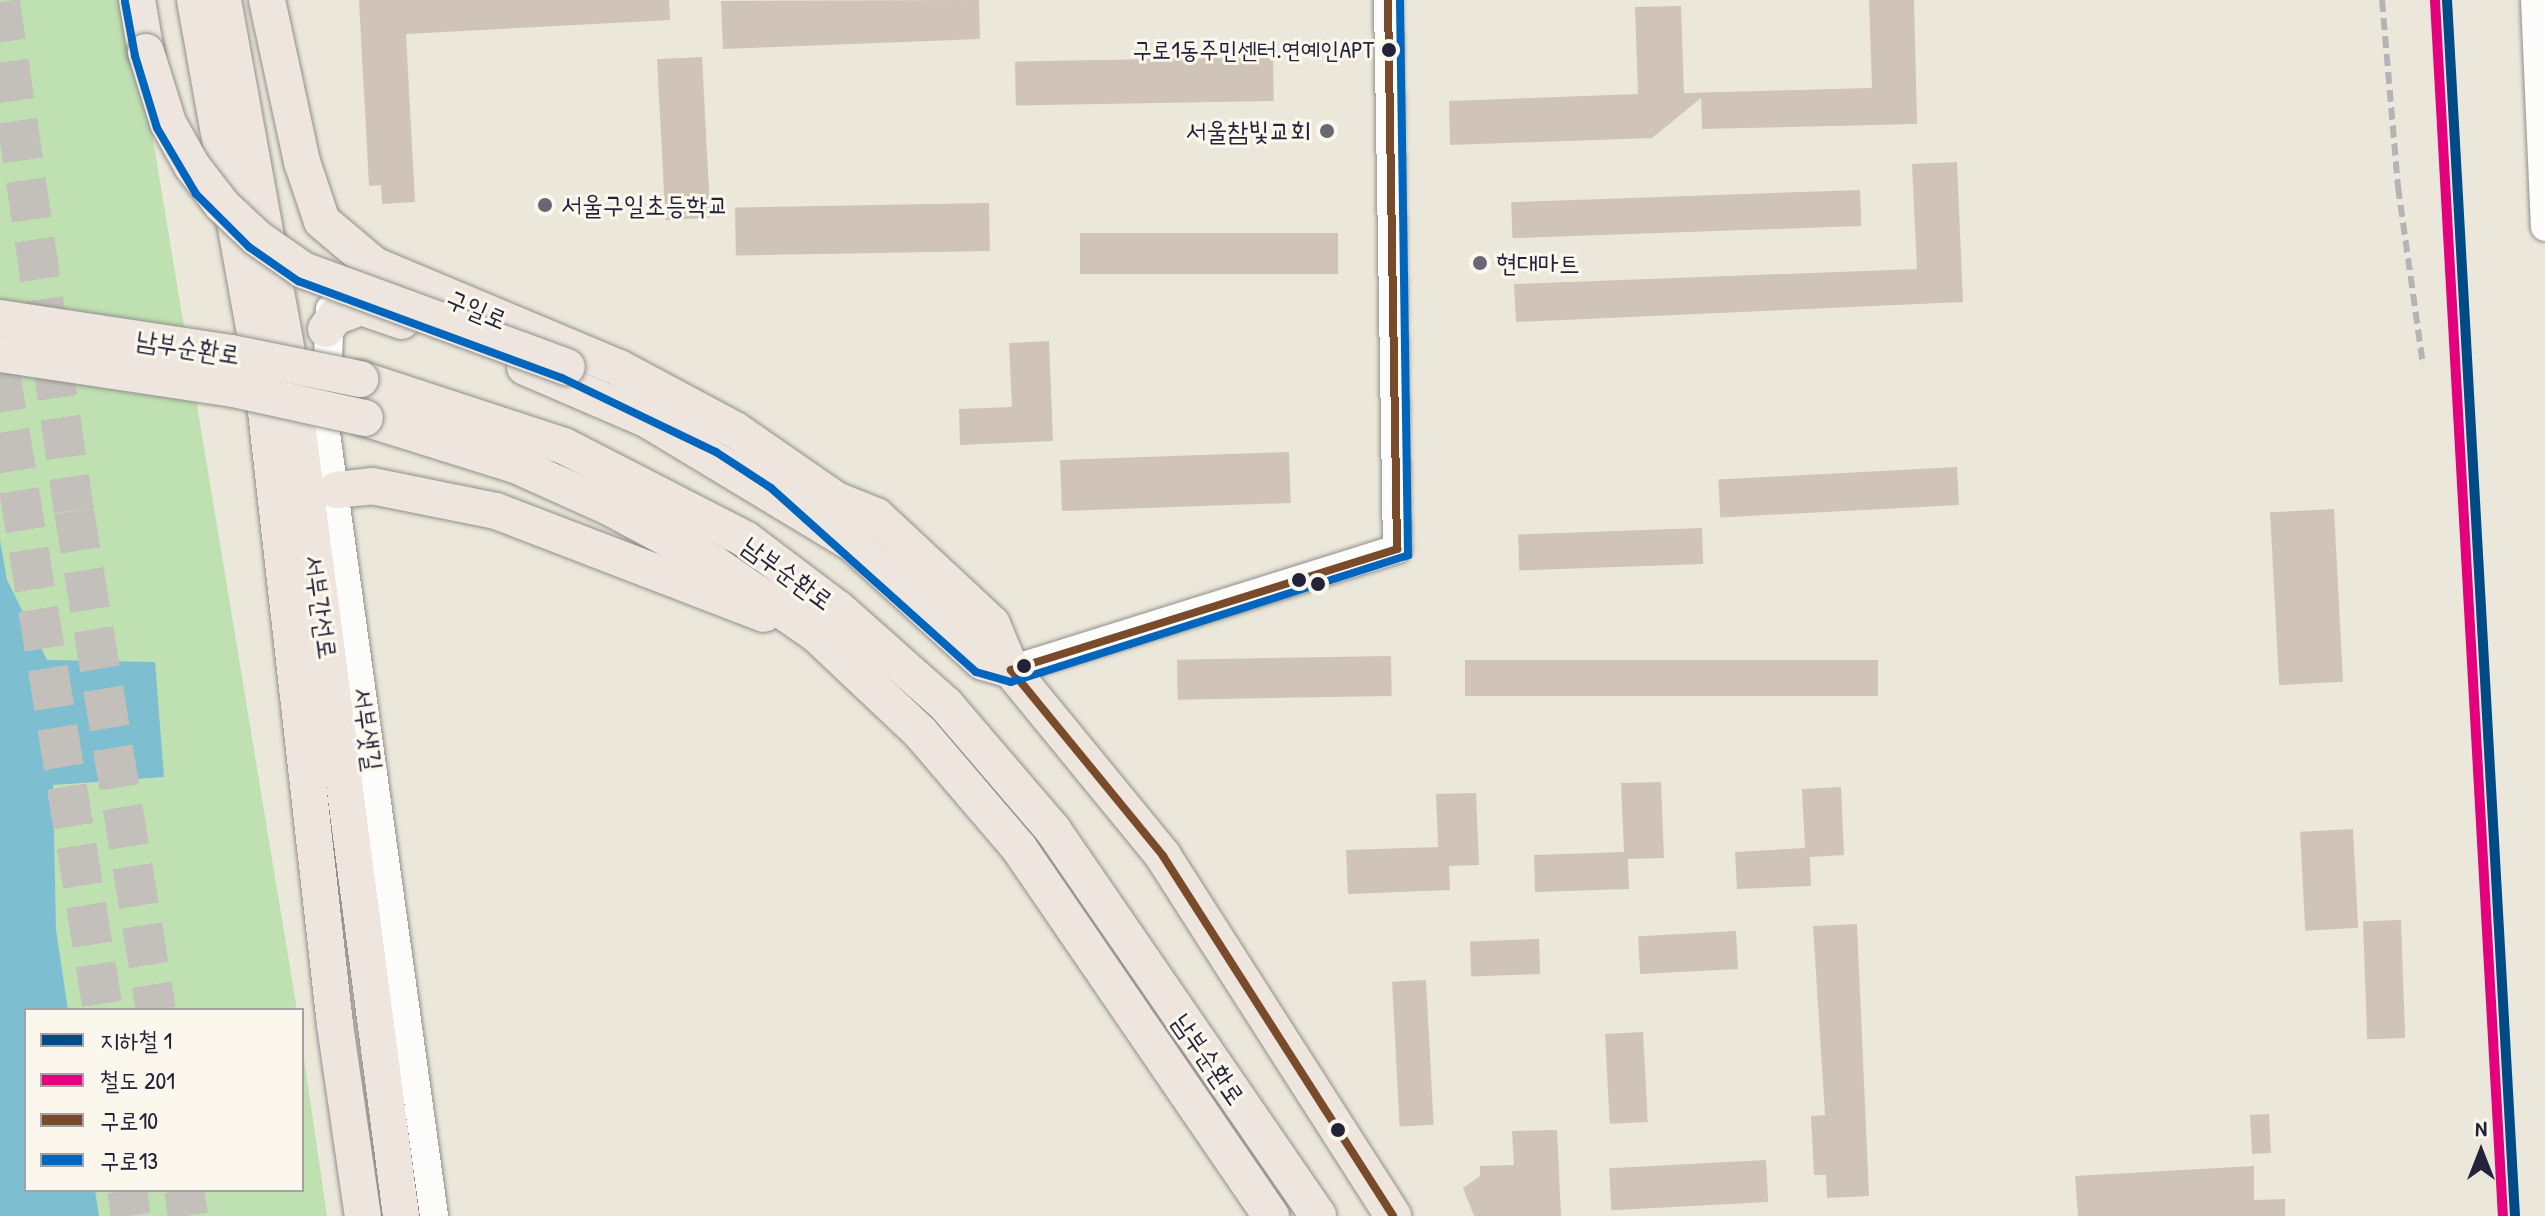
<!DOCTYPE html>
<html>
<head>
<meta charset="utf-8">
<style>
  body { margin:0 }
  #map { position:relative; width:2545px; height:1216px; overflow:hidden; background:#ebe8db; font-family:"Patrick Hand","Poor Story",sans-serif }
  div>[style] { position:absolute }
  .green>* { inset:0; background:#bfe0b1 }
  .water>* { inset:0; background:#7dbed0 }
  .building>* { inset:0; background:#d0c3b7; transform-origin:0 0 }
  .highway-tunnel>* { height:40px; margin-top:-20px; transform-origin:0; background:repeating-linear-gradient(90deg,#c3c0bb 0 40px,transparent 0 60px) }
  .roads { filter:drop-shadow(0 0 2px #908f8c) drop-shadow(0 0 2px #908f8c) }
  .minor>* { height:28px; margin:-14px; padding:0 14px; transform-origin:14px; border-radius:14px; background:#fcfcfa }
  .major>* { height:36px; margin:-18px; padding:0 18px; transform-origin:18px; border-radius:18px; background:#eee6de }
  .rail>* { height:6px; margin-top:-3px; transform-origin:0; background:repeating-linear-gradient(90deg,#b4b3b5 0 12px,transparent 0 18px) }
  .bridges { filter:drop-shadow(0 0 2px #908f8c) drop-shadow(0 0 2px #908f8c) }
  .major-bridge>* { height:36px; margin:-18px; padding:0 18px; transform-origin:18px; border-radius:18px; background:#eee6de }
  .bus-1>* { height:8px; margin:-4px; padding:0 4px; transform-origin:4px; border-radius:4px; background:#7a4b2a }
  .bus-2>* { height:8px; margin:-4px; padding:0 4px; transform-origin:4px; border-radius:4px; background:#0065bd }
  .rail-1>* { height:10px; margin:-5px; padding:0 5px; transform-origin:5px; border-radius:5px; background:#e5007d }
  .metro-1>* { height:10px; margin:-5px; padding:0 5px; transform-origin:5px; border-radius:5px; background:#004a85 }
  .dots>* { width:22px; height:22px; translate:-50% -50%; box-sizing:border-box; border:4px solid #fbf7ec; border-radius:50% }
  span { translate:-50% -50%; white-space:nowrap; text-align:center; line-height:1.15; -webkit-text-stroke:6px #fbf7ec; paint-order:stroke }
  .bus-label { font-size:24px; color:#22223b }
  .right { translate:-100% -50%; text-align:right }
  .poi-label { font-size:26px; color:#22223b }
  .left { translate:0 -50%; text-align:left }
  .street-label { font-size:26px; color:#22223b }
  .legend { position:absolute; left:24px; top:1008px; width:280px; height:184px; box-sizing:border-box; background:#fbf7ec; border:2px solid #a4a2a5; margin:0; padding:10px 14px; list-style:none; font-size:24px; color:#22223b }
  .legend li { display:flex; align-items:center; gap:16px; height:40px }
  .legend b { width:40px; border:2px solid #a4a2a5 }
  .north { position:absolute; left:2441px; top:1112px; width:80px; height:80px; -webkit-text-stroke:6px #fbf7ec; paint-order:stroke; rotate:0deg; font-size:22px; font-weight:700; line-height:32px; text-align:center; color:#22223b }
  .north::after { content:''; display:block; margin:auto; width:28px; height:36px; background:#22223b; clip-path:polygon(50% 0,100% 100%,50% 72%,0 100%) }
</style>
</head>
<body>
<div id="map">
  <div class="green">
    <i style="clip-path:polygon(0 0,130px 0,297px 1010px,26px 1010px,26px 1190px,302px 1190px,302px 1045px,327px 1216px,0 1216px)"></i>
  </div>
  <div class="water">
    <i style="clip-path:polygon(0 540px,7px 580px,47px 660px,155px 662px,164px 777px,53px 785px,56px 930px,68px 1010px,26px 1010px,26px 1190px,95px 1190px,99px 1216px,0 1216px)"></i>
  </div>
  <div class="building">
    <i style="clip-path:polygon(359px 0,669px 0,670px 20px,406px 34px,415px 202px,382px 204px,381px 185px,369px 186px)"></i>
    <i style="clip-path:polygon(979px 0,980px 39px,723px 49px,721px 1px)"></i>
    <i style="clip-path:polygon(1869px 0,1914px 0,1917px 124px,1702px 129px,1701px 98px,1652px 138px,1450px 145px,1449px 101px,1638px 94px,1635px 7px,1681px 6px,1684px 93px,1872px 88px)"></i>
    <i style="left:702px;top:57px;width:161px;height:45px;rotate:87deg"></i>
    <i style="left:1273px;top:57px;width:44px;height:258px;rotate:89deg"></i>
    <i style="clip-path:polygon(1957px 162px,1963px 302px,1516px 322px,1514px 284px,1917px 269px,1912px 164px)"></i>
    <i style="left:1860px;top:190px;width:36px;height:349px;rotate:88deg"></i>
    <i style="left:989px;top:203px;width:48px;height:254px;rotate:89deg"></i>
    <i style="left:1338px;top:233px;width:41px;height:258px;rotate:90deg"></i>
    <i style="clip-path:polygon(1049px 341px,1053px 441px,960px 445px,959px 409px,1012px 407px,1009px 343px)"></i>
    <i style="left:1289px;top:452px;width:51px;height:229px;rotate:88deg"></i>
    <i style="left:1957px;top:467px;width:38px;height:239px;rotate:87deg"></i>
    <i style="left:2334px;top:509px;width:173px;height:64px;rotate:87deg"></i>
    <i style="left:1702px;top:528px;width:36px;height:184px;rotate:88deg"></i>
    <i style="left:1391px;top:656px;width:40px;height:214px;rotate:89deg"></i>
    <i style="left:1878px;top:660px;width:36px;height:413px;rotate:90deg"></i>
    <i style="clip-path:polygon(1661px 782px,1664px 858px,1628px 859px,1629px 889px,1535px 892px,1534px 855px,1624px 852px,1621px 783px)"></i>
    <i style="clip-path:polygon(1841px 787px,1844px 855px,1810px 857px,1811px 886px,1737px 889px,1735px 852px,1805px 848px,1802px 789px)"></i>
    <i style="clip-path:polygon(1476px 793px,1479px 865px,1449px 866px,1450px 890px,1348px 894px,1346px 850px,1438px 847px,1436px 794px)"></i>
    <i style="left:2353px;top:829px;width:99px;height:53px;rotate:87deg"></i>
    <i style="left:2401px;top:920px;width:118px;height:38px;rotate:88deg"></i>
    <i style="clip-path:polygon(1857px 924px,1869px 1196px,1827px 1198px,1826px 1175px,1814px 1175px,1811px 1116px,1825px 1115px,1813px 926px)"></i>
    <i style="left:1736px;top:931px;width:38px;height:98px;rotate:87deg"></i>
    <i style="left:1539px;top:939px;width:35px;height:69px;rotate:88deg"></i>
    <i style="left:1426px;top:980px;width:145px;height:34px;rotate:87deg"></i>
    <i style="left:1643px;top:1032px;width:90px;height:38px;rotate:87deg"></i>
    <i style="left:2269px;top:1114px;width:39px;height:19px;rotate:87deg"></i>
    <i style="clip-path:polygon(1557px 1130px,1561px 1216px,1474px 1216px,1463px 1188px,1480px 1176px,1480px 1166px,1514px 1165px,1512px 1131px)"></i>
    <i style="left:1766px;top:1160px;width:42px;height:157px;rotate:87deg"></i>
    <i style="clip-path:polygon(2254px 1166px,2254px 1200px,2285px 1199px,2285px 1216px,2078px 1216px,2075px 1176px)"></i>
  </div>
  <div class="highway-tunnel">
    <i style="left:0;top:2px;width:514px;rotate:81.73deg"></i>
    <i style="left:74px;top:511px;width:506px;rotate:80.67deg"></i>
    <i style="left:0;top:372px;width:646px;rotate:80.83deg"></i>
    <i style="left:127px;top:1190px;width:26px;rotate:81deg"></i>
    <i style="left:184px;top:1190px;width:26px;rotate:81deg"></i>
  </div>
  <div class="roads">
    <div class="minor">
      <i style="left:2535px;top:0;width:227px;rotate:87.5deg"></i>
      <i style="left:330px;top:309px;width:117px;rotate:92.4deg"></i>
      <i style="left:325px;top:426px;width:797px;rotate:82.14deg"></i>
      <i style="left:1011px;top:670px;width:405px;rotate:-17.4deg"></i>
      <i style="left:1397px;top:549px;width:549px;rotate:-90.94deg"></i>
    </div>
    <div class="major">
      <i style="left:137px;top:0;width:53px;rotate:80.2deg"></i>
      <i style="left:195px;top:0;width:373px;rotate:79.8deg"></i>
      <i style="left:261px;top:367px;width:662px;rotate:83.58deg"></i>
      <i style="left:335px;top:1025px;width:193px;rotate:81.7deg"></i>
      <i style="left:223px;top:0;width:370px;rotate:79.7deg"></i>
      <i style="left:289px;top:364px;width:859px;rotate:82.51deg"></i>
      <i style="left:267px;top:0;width:166px;rotate:77.8deg"></i>
      <i style="left:302px;top:162px;width:62px;rotate:71.3deg"></i>
      <i style="left:322px;top:221px;width:68px;rotate:40.2deg"></i>
      <i style="left:374px;top:265px;width:266px;rotate:22.8deg"></i>
      <i style="left:619px;top:368px;width:132px;rotate:28.1deg"></i>
      <i style="left:735px;top:430px;width:123px;rotate:34.7deg"></i>
      <i style="left:836px;top:500px;width:43px;rotate:21.8deg"></i>
      <i style="left:876px;top:516px;width:158px;rotate:43deg"></i>
      <i style="left:992px;top:624px;width:50px;rotate:67.6deg"></i>
      <i style="left:1011px;top:670px;width:240px;rotate:50.7deg"></i>
      <i style="left:1163px;top:856px;width:427px;rotate:57.4deg"></i>
      <i style="left:326px;top:329px;width:15px;rotate:-53deg"></i>
      <i style="left:335px;top:317px;width:28px;rotate:-21deg"></i>
      <i style="left:361px;top:307px;width:43px;rotate:18.9deg"></i>
      <i style="left:525px;top:367px;width:134px;rotate:23.3deg"></i>
      <i style="left:648px;top:420px;width:244px;rotate:31.1deg"></i>
      <i style="left:360px;top:379px;width:215px;rotate:18.2deg"></i>
      <i style="left:564px;top:446px;width:203px;rotate:27.2deg"></i>
      <i style="left:745px;top:539px;width:116px;rotate:37deg"></i>
      <i style="left:838px;top:609px;width:144px;rotate:41.6deg"></i>
      <i style="left:946px;top:705px;width:165px;rotate:49.4deg"></i>
      <i style="left:1053px;top:830px;width:468px;rotate:55.5deg"></i>
      <i style="left:365px;top:418px;width:160px;rotate:17.4deg"></i>
      <i style="left:518px;top:466px;width:100px;rotate:24.3deg"></i>
      <i style="left:609px;top:507px;width:118px;rotate:28.3deg"></i>
      <i style="left:713px;top:563px;width:125px;rotate:34.6deg"></i>
      <i style="left:816px;top:634px;width:143px;rotate:43.3deg"></i>
      <i style="left:920px;top:732px;width:153px;rotate:49.5deg"></i>
      <i style="left:1019px;top:848px;width:446px;rotate:55.6deg"></i>
      <i style="left:336px;top:490px;width:36px;rotate:-6deg"></i>
      <i style="left:372px;top:486px;width:126px;rotate:11.4deg"></i>
      <i style="left:496px;top:511px;width:287px;rotate:21deg"></i>
      <i style="left:840px;top:532px;width:193px;rotate:42.3deg"></i>
      <i style="left:983px;top:662px;width:29px;rotate:16deg"></i>
    </div>
  </div>
  <div class="rail">
    <i style="left:2382px;top:0;width:188px;rotate:85.1deg"></i>
    <i style="left:2398px;top:187px;width:180px;rotate:82deg"></i>
  </div>
  <div class="bridges">
    <div class="major-bridge">
      <i style="left:146px;top:52px;width:74px;rotate:72.8deg"></i>
      <i style="left:168px;top:123px;width:49px;rotate:60.8deg"></i>
      <i style="left:192px;top:166px;width:49px;rotate:52.4deg"></i>
      <i style="left:222px;top:205px;width:48px;rotate:43.3deg"></i>
      <i style="left:257px;top:238px;width:56px;rotate:34.8deg"></i>
      <i style="left:303px;top:270px;width:281px;rotate:20.2deg"></i>
      <i style="left:0;top:318px;width:234px;rotate:8.6deg"></i>
      <i style="left:231px;top:353px;width:132px;rotate:11.4deg"></i>
      <i style="left:0;top:354px;width:236px;rotate:8.5deg"></i>
      <i style="left:233px;top:389px;width:135px;rotate:12.4deg"></i>
    </div>
  </div>
  <div class="bus-1">
    <i style="left:1011px;top:670px;width:405px;rotate:-17.4deg"></i>
    <i style="left:1397px;top:549px;width:549px;rotate:-90.94deg"></i>
    <i style="left:1011px;top:670px;width:240px;rotate:50.7deg"></i>
    <i style="left:1163px;top:856px;width:427px;rotate:57.4deg"></i>
  </div>
  <div class="bus-2">
    <i style="left:125px;top:2px;width:55px;rotate:79.5deg"></i>
    <i style="left:135px;top:56px;width:75px;rotate:73deg"></i>
    <i style="left:157px;top:128px;width:77px;rotate:59.4deg"></i>
    <i style="left:196px;top:194px;width:75px;rotate:45deg"></i>
    <i style="left:249px;top:247px;width:60px;rotate:34.8deg"></i>
    <i style="left:298px;top:281px;width:281px;rotate:20.2deg"></i>
    <i style="left:562px;top:378px;width:171px;rotate:25.7deg"></i>
    <i style="left:716px;top:452px;width:66px;rotate:33.2deg"></i>
    <i style="left:771px;top:488px;width:275px;rotate:41.9deg"></i>
    <i style="left:976px;top:672px;width:36px;rotate:16deg"></i>
    <i style="left:1011px;top:682px;width:417px;rotate:-17.7deg"></i>
    <i style="left:1408px;top:555px;width:555px;rotate:-90.83deg"></i>
  </div>
  <div class="rail-1">
    <i style="left:2435px;top:1px;width:1217px;rotate:86.8deg"></i>
  </div>
  <div class="metro-1">
    <i style="left:2447px;top:0;width:1218px;rotate:86.8deg"></i>
  </div>
  <div class="dots">
    <i style="left:1389px;top:50px;background:#22223b"></i>
    <i style="left:1327px;top:131px;background:#686773"></i>
    <i style="left:545px;top:205px;background:#686773"></i>
    <i style="left:1480px;top:263px;background:#686773"></i>
    <i style="left:1299px;top:580px;background:#22223b"></i>
    <i style="left:1318px;top:584px;background:#22223b"></i>
    <i style="left:1024px;top:666px;background:#22223b"></i>
    <i style="left:1338px;top:1130px;background:#22223b"></i>
  </div>
  <div class="bus-label">
    <span class="right" style="left:1374px;top:50px">구로1동주민센터.연예인APT</span>
  </div>
  <div class="poi-label">
    <span class="right" style="left:1311px;top:131px">서울참빛교회</span>
    <span class="left" style="left:561px;top:205px">서울구일초등학교</span>
    <span class="left" style="left:1496px;top:263px">현대마트</span>
  </div>
  <div class="street-label">
    <span style="left:477px;top:309px;rotate:23deg">구일로</span>
    <span style="left:188px;top:347px;rotate:9deg">남부순환로</span>
    <span style="left:788px;top:573px;rotate:36deg">남부순환로</span>
    <span style="left:321px;top:607px;rotate:82deg">서부간선로</span>
    <span style="left:368px;top:729px;rotate:82deg">서부샛길</span>
    <span style="left:1209px;top:1059px;rotate:55deg">남부순환로</span>
  </div>
  <ul class="legend">
  <li><b style="height:10px;background:#004a85"></b>지하철 1</li>
  <li><b style="height:10px;background:#e5007d"></b>철도 201</li>
  <li><b style="height:10px;background:#7a4b2a"></b>구로10</li>
  <li><b style="height:10px;background:#0065bd"></b>구로13</li>
  </ul>
  <div class="north">N</div>
</div>
</body>
</html>
